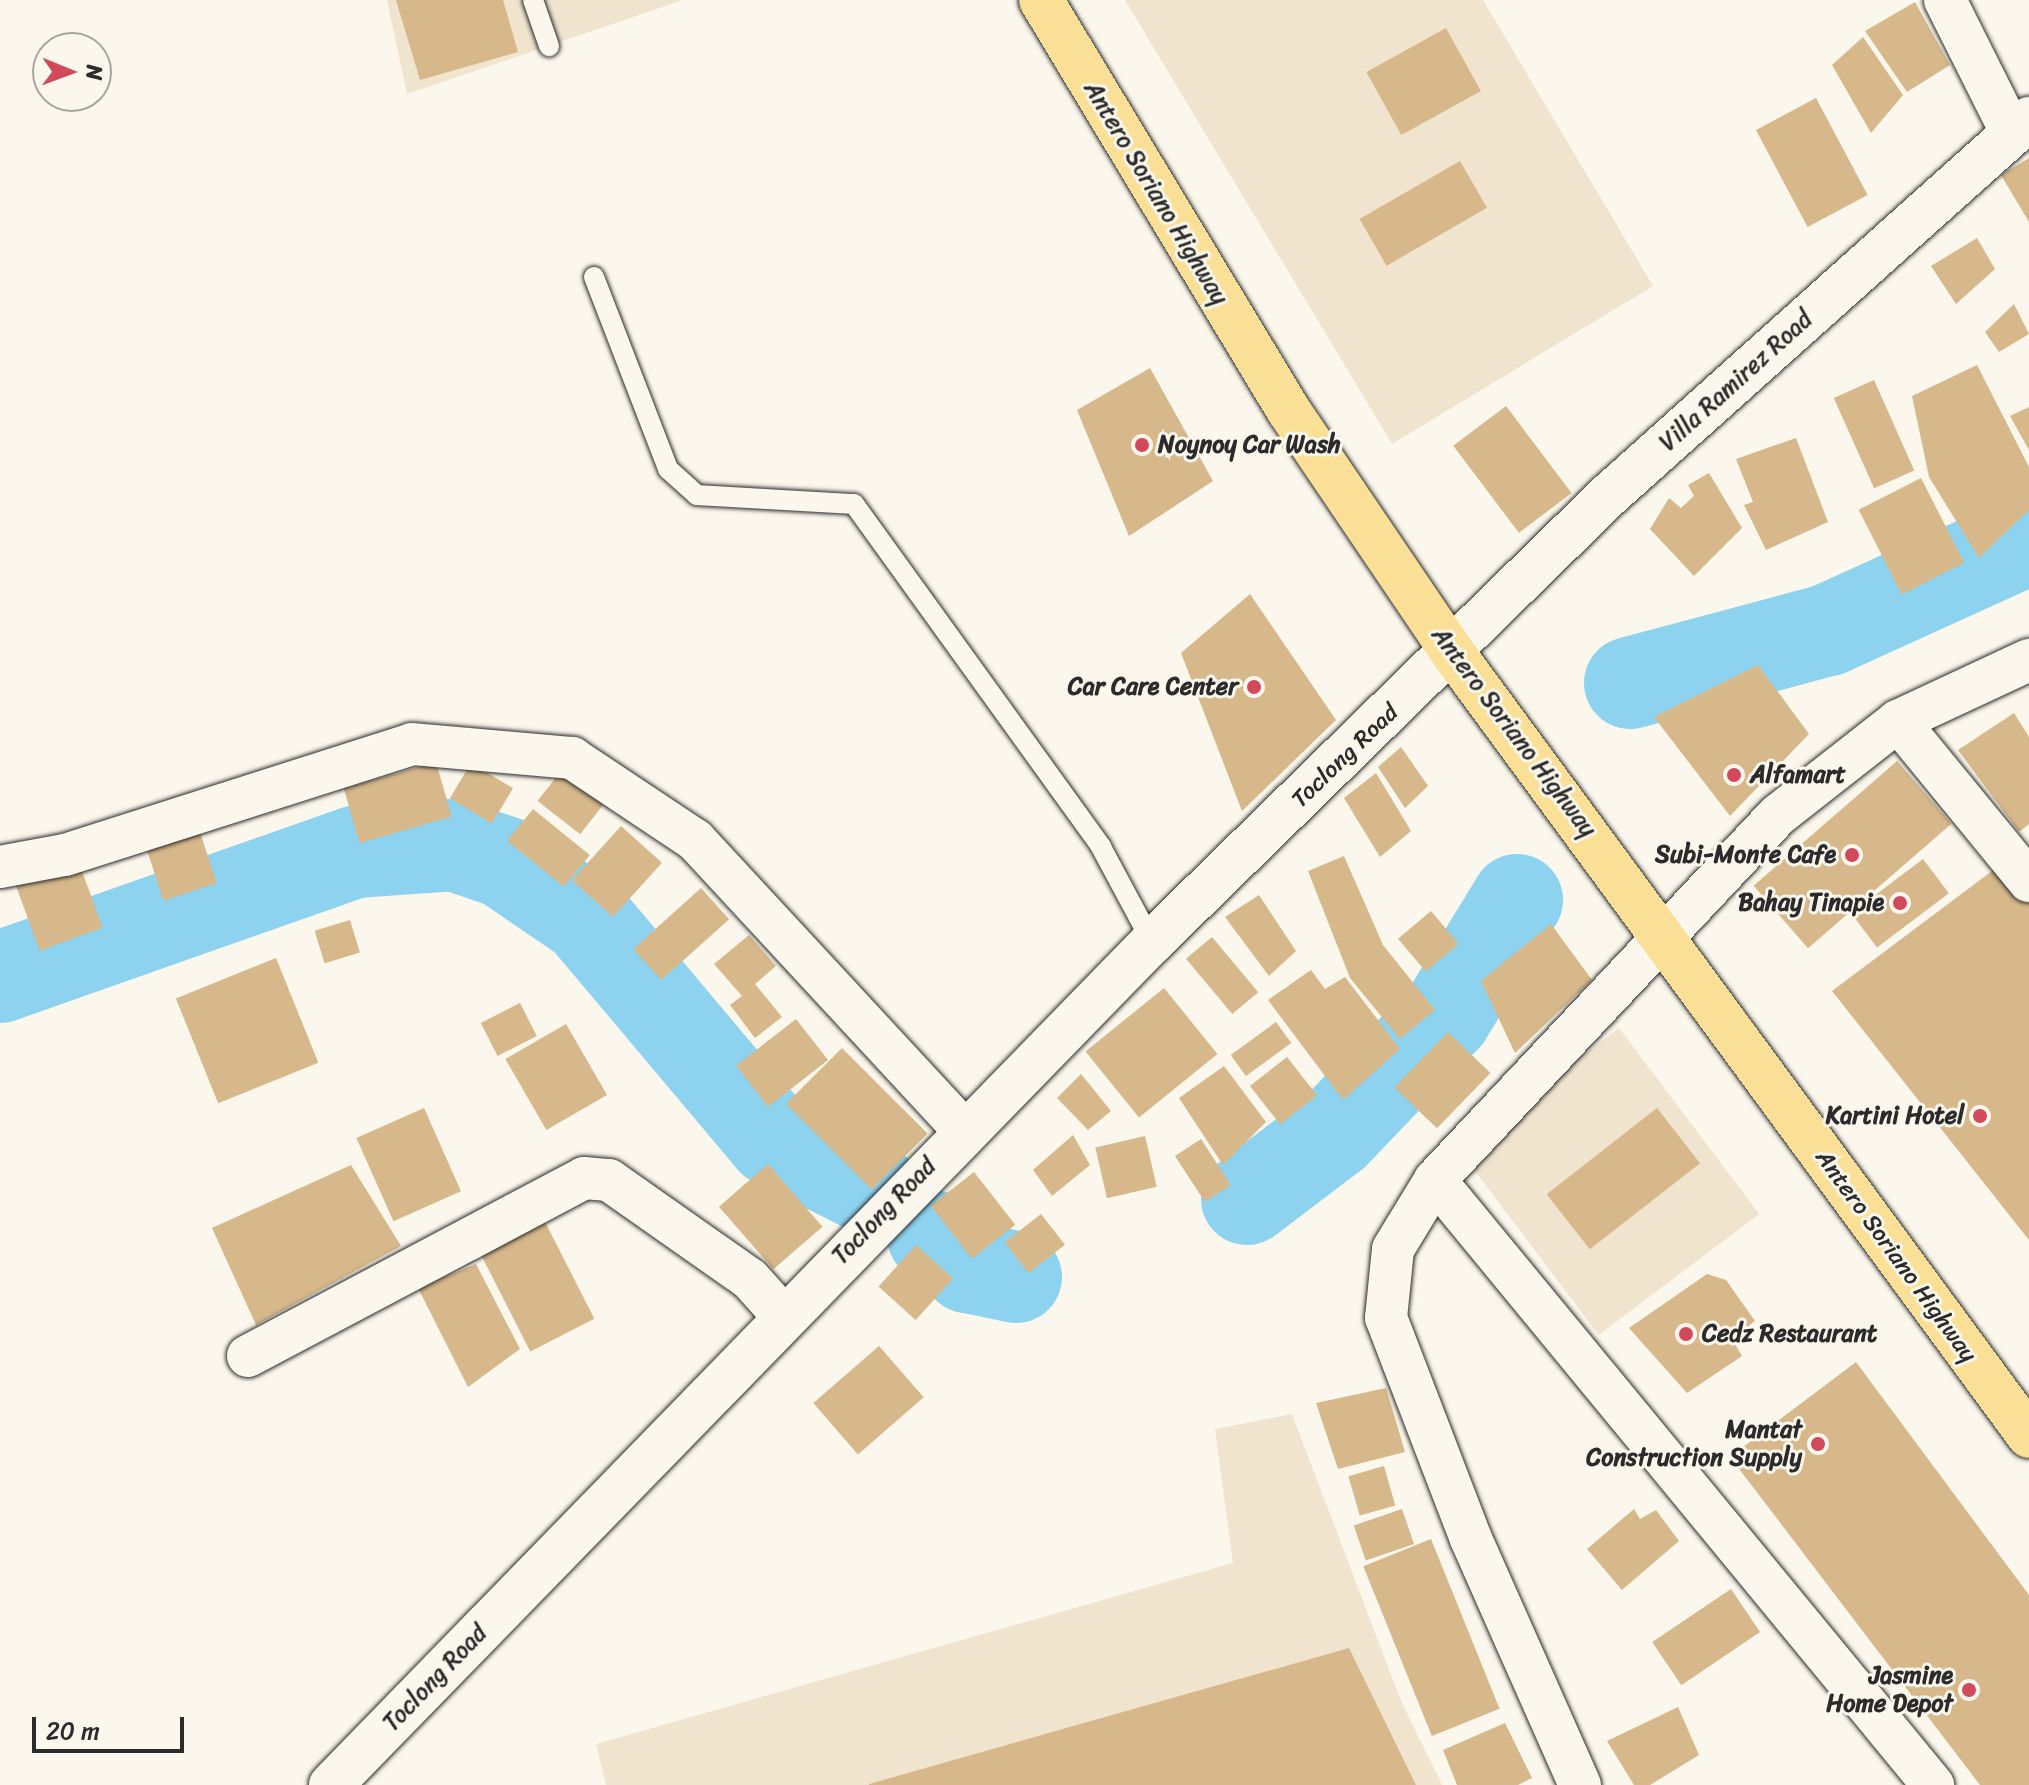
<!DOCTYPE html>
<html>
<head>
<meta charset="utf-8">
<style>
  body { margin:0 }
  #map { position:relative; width:2029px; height:1785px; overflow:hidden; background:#fbf7ec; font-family:Sriracha,sans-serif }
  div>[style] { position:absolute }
  .built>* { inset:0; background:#f0e4cf; transform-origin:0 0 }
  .river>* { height:92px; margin:-46px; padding:0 46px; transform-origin:46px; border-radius:46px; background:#8dd3ef }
  .building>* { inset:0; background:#d6b88a; transform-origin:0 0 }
  .roads { filter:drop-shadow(0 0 2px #2b2b2b) drop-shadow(0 0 2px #2b2b2b) }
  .lane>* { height:20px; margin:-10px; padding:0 10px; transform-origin:10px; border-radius:10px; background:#fbf7ec }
  .street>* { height:42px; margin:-21px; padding:0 21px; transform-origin:21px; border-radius:21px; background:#fbf7ec }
  .secondary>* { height:44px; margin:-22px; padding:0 22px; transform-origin:22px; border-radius:22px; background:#fbf7ec }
  .primary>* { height:44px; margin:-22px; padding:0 22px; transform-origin:22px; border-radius:22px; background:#fadf96 }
  .dots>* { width:22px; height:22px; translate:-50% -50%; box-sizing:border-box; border:4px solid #fbf7ec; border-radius:50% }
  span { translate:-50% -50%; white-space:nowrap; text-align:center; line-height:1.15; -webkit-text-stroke:6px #fbf7ec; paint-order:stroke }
  .street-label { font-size:24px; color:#2b2b2b }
  .poi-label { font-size:24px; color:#2b2b2b; font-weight:700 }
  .left { translate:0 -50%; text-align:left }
  .right { translate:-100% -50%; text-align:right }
  .north { position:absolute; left:32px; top:32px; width:80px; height:80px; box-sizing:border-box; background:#fbf7ec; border:2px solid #a8a59f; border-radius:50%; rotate:91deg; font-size:22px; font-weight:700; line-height:32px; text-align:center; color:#2b2b2b }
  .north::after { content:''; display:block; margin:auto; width:28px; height:36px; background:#d1495b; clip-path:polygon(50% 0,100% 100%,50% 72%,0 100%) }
  .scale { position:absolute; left:32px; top:1717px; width:152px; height:36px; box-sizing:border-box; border:4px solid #2b2b2b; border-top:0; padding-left:10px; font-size:24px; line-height:28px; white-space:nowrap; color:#2b2b2b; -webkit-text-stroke:6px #fbf7ec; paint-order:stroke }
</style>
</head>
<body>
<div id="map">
  <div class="built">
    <i style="clip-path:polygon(387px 0,683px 0,407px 94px)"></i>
    <i style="clip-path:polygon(1125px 0,1483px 0,1653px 286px,1392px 444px)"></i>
    <i style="left:1619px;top:1028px;width:233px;height:201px;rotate:53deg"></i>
    <i style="clip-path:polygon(1292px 1414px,1401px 1701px,1442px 1785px,606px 1785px,596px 1744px,1233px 1563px,1215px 1429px)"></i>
  </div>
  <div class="river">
    <i style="left:1630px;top:683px;width:205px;rotate:-15deg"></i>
    <i style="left:1828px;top:630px;width:221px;rotate:-24.4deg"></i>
    <i style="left:0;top:977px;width:376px;rotate:-19.4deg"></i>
    <i style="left:355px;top:852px;width:99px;rotate:-4deg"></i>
    <i style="left:454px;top:845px;width:53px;rotate:18.8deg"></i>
    <i style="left:504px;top:862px;width:99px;rotate:34.3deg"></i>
    <i style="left:586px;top:918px;width:290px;rotate:49.9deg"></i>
    <i style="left:773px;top:1140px;width:118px;rotate:26.8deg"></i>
    <i style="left:1247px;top:1199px;width:109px;rotate:-37.2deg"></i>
    <i style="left:1334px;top:1133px;width:162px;rotate:-46.3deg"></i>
    <i style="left:1446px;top:1016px;width:136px;rotate:-58.5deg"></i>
    <i style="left:933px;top:1236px;width:47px;rotate:41.5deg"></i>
    <i style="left:968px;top:1267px;width:49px;rotate:11.8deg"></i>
  </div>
  <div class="building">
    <i style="clip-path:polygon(396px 0,503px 0,518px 52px,420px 80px)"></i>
    <i style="clip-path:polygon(1915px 2px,1950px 65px,1907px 92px,1865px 31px)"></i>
    <i style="left:1446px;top:28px;width:72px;height:91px;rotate:61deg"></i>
    <i style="clip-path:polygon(1863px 37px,1903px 95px,1871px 133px,1832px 65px)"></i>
    <i style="left:1816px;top:98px;width:110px;height:68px;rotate:62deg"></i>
    <i style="clip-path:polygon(2029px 158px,2029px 222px,2001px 175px)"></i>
    <i style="left:1460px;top:161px;width:54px;height:116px;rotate:60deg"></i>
    <i style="clip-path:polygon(1977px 238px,1995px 269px,1956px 304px,1931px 266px)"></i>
    <i style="clip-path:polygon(2014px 304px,2029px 334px,1999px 352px,1985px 332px)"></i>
    <i style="clip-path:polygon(1977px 365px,2029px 467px,2029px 510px,1979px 558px,1929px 477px,1912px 396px)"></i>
    <i style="clip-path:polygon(1150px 368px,1213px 481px,1129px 536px,1077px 410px)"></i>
    <i style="left:1874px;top:380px;width:99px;height:44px;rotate:66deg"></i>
    <i style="left:1506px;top:406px;width:109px;height:66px;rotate:53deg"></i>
    <i style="clip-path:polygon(2029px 407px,2029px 450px,2010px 416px)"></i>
    <i style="clip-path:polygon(1796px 438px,1828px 522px,1766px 550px,1744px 505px,1753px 502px,1736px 459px)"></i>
    <i style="clip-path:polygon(1709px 473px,1742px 528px,1694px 576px,1650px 529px,1669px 498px,1681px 508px,1694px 496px,1688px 485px)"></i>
    <i style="left:1921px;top:478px;width:95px;height:70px;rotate:63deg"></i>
    <i style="clip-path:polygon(1250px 594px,1336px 720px,1242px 811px,1181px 653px)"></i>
    <i style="clip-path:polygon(1758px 665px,1809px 734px,1730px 816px,1654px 717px)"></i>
    <i style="clip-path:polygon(2014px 713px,2029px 737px,2029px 824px,2019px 832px,1958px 750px)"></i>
    <i style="clip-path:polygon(1401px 747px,1428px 786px,1405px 808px,1378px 767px)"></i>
    <i style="left:1897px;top:761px;width:83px;height:190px;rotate:49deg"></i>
    <i style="left:436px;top:762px;width:57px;height:96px;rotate:74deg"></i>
    <i style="left:471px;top:763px;width:49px;height:41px;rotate:31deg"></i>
    <i style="left:561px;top:771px;width:54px;height:38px;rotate:38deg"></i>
    <i style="clip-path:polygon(1376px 773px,1411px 831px,1380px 857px,1344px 798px)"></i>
    <i style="left:533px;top:809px;width:73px;height:41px;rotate:39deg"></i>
    <i style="left:621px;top:826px;width:55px;height:73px;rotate:42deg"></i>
    <i style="left:200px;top:832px;width:54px;height:56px;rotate:72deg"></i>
    <i style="clip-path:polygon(1344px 856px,1383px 945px,1435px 1010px,1400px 1039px,1350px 978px,1308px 871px)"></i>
    <i style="left:1923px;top:859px;width:43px;height:90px;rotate:53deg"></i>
    <i style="left:79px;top:863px;width:69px;height:67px;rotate:70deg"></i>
    <i style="clip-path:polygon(2000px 865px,2029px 900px,2029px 1240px,1832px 991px)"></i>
    <i style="left:701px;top:888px;width:42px;height:91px;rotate:48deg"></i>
    <i style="clip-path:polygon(1259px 895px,1296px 951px,1269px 976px,1225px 917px)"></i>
    <i style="left:1431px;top:911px;width:43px;height:43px;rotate:50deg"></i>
    <i style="left:350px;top:920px;width:34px;height:37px;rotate:73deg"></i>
    <i style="clip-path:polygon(1551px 924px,1592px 980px,1515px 1053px,1481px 981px)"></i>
    <i style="clip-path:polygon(749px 935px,776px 966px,755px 984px,782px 1017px,755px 1038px,730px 1005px,742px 996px,714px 964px)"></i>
    <i style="left:1212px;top:937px;width:72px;height:34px;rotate:50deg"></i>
    <i style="left:276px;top:958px;width:113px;height:108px;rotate:68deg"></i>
    <i style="clip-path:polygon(1311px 970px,1325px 989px,1345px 977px,1400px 1049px,1343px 1100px,1268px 1000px)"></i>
    <i style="left:1164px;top:988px;width:85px;height:101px;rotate:51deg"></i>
    <i style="left:520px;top:1003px;width:37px;height:44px;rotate:63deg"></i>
    <i style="left:796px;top:1019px;width:52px;height:76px;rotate:52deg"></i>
    <i style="left:1276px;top:1022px;width:26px;height:56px;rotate:54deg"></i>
    <i style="left:566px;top:1024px;width:82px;height:70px;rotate:60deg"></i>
    <i style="left:1448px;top:1032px;width:59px;height:77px;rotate:44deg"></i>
    <i style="left:842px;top:1048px;width:121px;height:79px;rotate:45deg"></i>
    <i style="left:1287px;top:1057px;width:49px;height:47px;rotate:52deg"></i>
    <i style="clip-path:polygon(1224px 1066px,1266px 1122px,1223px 1165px,1179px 1098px)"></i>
    <i style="clip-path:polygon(1081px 1074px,1111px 1111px,1088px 1130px,1057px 1098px)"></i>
    <i style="left:424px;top:1108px;width:91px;height:74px;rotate:66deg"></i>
    <i style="left:1657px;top:1108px;width:70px;height:140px;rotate:52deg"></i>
    <i style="clip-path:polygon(1073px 1135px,1090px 1165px,1052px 1196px,1033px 1170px)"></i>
    <i style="left:1145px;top:1136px;width:52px;height:51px;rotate:77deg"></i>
    <i style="left:1201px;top:1139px;width:55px;height:31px;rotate:57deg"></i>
    <i style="left:768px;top:1164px;width:83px;height:65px;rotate:49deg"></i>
    <i style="clip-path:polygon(351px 1165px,401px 1246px,256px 1325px,212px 1228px)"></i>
    <i style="left:974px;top:1172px;width:67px;height:55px;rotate:52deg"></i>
    <i style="left:539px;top:1210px;width:122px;height:72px;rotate:63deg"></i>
    <i style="left:1041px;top:1214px;width:39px;height:46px;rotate:52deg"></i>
    <i style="left:916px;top:1245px;width:50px;height:56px;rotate:42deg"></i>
    <i style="clip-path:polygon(476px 1264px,520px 1349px,468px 1387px,418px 1288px)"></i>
    <i style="clip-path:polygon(1707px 1274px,1726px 1280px,1755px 1321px,1732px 1339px,1742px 1356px,1687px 1393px,1629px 1328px)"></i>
    <i style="left:879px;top:1346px;width:68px;height:87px;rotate:49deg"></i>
    <i style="clip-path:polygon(1856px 1362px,2029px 1595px,2029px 1785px,1980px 1785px,1730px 1457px)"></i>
    <i style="clip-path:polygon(1386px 1388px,1405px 1452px,1338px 1469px,1316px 1403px)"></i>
    <i style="left:1384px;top:1466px;width:41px;height:37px;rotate:74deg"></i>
    <i style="left:1402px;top:1509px;width:37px;height:51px;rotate:71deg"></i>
    <i style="clip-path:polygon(1634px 1509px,1640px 1519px,1656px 1510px,1679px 1541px,1622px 1590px,1587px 1549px)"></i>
    <i style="left:1431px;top:1539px;width:183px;height:73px;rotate:68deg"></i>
    <i style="left:1731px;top:1589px;width:52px;height:95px;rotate:56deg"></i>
    <i style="clip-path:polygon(1349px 1648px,1416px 1785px,869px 1785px,869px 1784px)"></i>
    <i style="clip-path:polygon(1678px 1707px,1699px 1755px,1650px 1785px,1634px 1785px,1607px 1741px)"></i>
    <i style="clip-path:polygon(1505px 1723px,1532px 1778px,1518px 1785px,1457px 1785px,1443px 1750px)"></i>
  </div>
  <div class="roads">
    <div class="lane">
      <i style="left:533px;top:0;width:49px;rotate:70.8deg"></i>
      <i style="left:594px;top:277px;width:206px;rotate:68.9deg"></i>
      <i style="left:668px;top:469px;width:39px;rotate:42deg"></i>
      <i style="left:697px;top:495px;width:157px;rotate:3.3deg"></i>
      <i style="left:854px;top:504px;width:423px;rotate:54.2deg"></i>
      <i style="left:1101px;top:847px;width:108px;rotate:61.8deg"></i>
    </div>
    <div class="street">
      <i style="left:1945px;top:0;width:150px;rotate:63.4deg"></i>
      <i style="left:1898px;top:721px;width:207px;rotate:50.7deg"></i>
      <i style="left:0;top:867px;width:66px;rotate:-10.5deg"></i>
      <i style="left:65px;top:855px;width:364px;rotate:-17.7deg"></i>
      <i style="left:412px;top:744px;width:161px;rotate:5deg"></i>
      <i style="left:572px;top:758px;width:148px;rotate:33.7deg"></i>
      <i style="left:695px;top:840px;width:396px;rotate:47.2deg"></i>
      <i style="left:1435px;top:1180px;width:784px;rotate:50.54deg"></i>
      <i style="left:248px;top:1356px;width:380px;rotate:-27.9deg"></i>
      <i style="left:584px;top:1178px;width:25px;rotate:5deg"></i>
      <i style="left:609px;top:1180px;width:172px;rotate:35.1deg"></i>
      <i style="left:750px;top:1279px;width:51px;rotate:48.2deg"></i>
      <i style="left:1580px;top:1785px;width:269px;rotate:-113.9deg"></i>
      <i style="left:1471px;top:1539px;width:237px;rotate:-111deg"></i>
      <i style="left:1386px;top:1318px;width:69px;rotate:-84.2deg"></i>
      <i style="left:1393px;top:1249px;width:81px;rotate:-58.7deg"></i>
      <i style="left:1435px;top:1180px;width:501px;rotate:-46.78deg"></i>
      <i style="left:1778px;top:815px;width:152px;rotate:-38.1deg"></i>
      <i style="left:1898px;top:721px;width:145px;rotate:-25deg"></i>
    </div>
    <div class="secondary">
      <i style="left:331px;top:1785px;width:1177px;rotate:-45.76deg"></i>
      <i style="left:1152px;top:942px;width:639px;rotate:-44.37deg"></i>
      <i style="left:1609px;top:495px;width:564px;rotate:-41.84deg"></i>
    </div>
    <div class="primary">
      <i style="left:1041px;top:0;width:480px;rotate:58.9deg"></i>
      <i style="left:1289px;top:411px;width:292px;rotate:55.9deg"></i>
      <i style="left:1453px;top:653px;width:972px;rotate:53.66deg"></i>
    </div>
  </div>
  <div class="dots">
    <i style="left:1142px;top:445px;background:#d1495b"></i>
    <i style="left:1254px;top:687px;background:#d1495b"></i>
    <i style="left:1734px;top:775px;background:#d1495b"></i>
    <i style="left:1852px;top:855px;background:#d1495b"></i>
    <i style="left:1900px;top:903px;background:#d1495b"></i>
    <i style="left:1980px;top:1116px;background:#d1495b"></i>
    <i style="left:1686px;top:1334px;background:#d1495b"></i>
    <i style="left:1818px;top:1444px;background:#d1495b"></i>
    <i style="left:1969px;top:1690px;background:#d1495b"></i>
  </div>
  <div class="street-label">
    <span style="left:1156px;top:193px;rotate:59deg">Antero Soriano Highway</span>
    <span style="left:1736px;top:381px;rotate:-42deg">Villa Ramirez Road</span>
    <span style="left:1514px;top:732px;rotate:53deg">Antero Soriano Highway</span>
    <span style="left:1345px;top:756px;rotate:-44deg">Toclong Road</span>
    <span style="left:884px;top:1211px;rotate:-46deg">Toclong Road</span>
    <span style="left:1896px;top:1256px;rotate:54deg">Antero Soriano Highway</span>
    <span style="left:435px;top:1678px;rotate:-46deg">Toclong Road</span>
  </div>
  <div class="poi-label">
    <span class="left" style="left:1158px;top:445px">Noynoy Car Wash</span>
    <span class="right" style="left:1238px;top:687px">Car Care Center</span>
    <span class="left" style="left:1750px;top:775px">Alfamart</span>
    <span class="right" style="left:1836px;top:855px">Subi-Monte Cafe</span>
    <span class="right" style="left:1884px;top:903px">Bahay Tinapie</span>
    <span class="right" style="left:1964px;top:1116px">Kartini Hotel</span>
    <span class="left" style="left:1702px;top:1334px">Cedz Restaurant</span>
    <span class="right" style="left:1802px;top:1444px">Mantat<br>Construction Supply</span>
    <span class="right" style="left:1953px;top:1690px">Jasmine<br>Home Depot</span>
  </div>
  <div class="north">N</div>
  <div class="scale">20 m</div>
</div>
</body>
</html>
